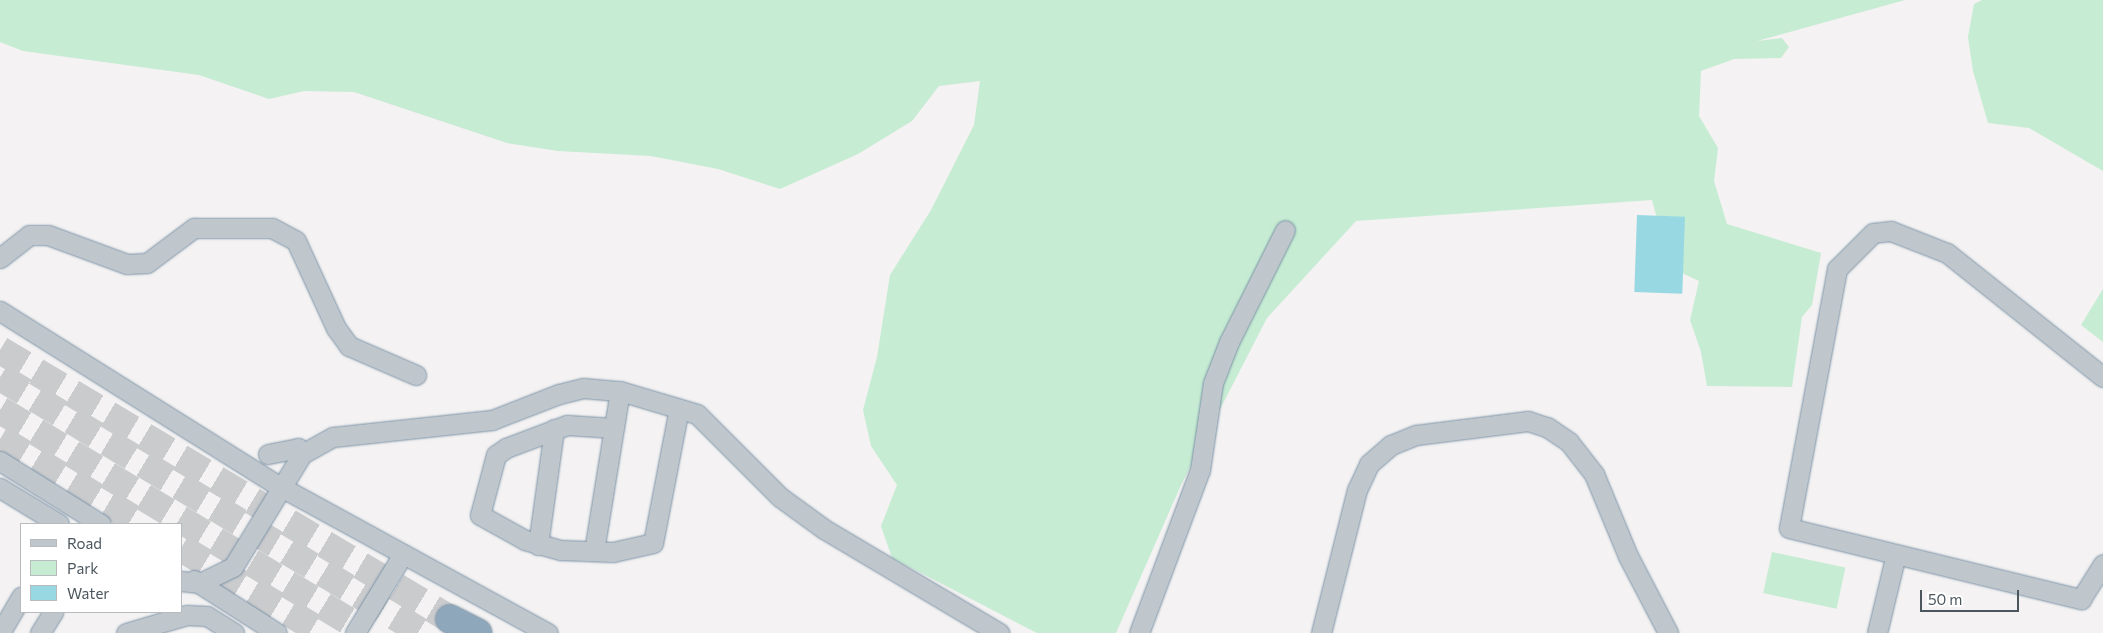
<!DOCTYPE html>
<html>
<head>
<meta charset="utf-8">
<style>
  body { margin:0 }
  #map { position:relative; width:2103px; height:633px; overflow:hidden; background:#f4f2f2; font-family:Commissioner,sans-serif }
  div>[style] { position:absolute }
  .green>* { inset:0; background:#c6ecd3; transform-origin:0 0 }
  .water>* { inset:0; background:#98d8e3; transform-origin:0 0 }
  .highway-tunnel>* { height:28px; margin-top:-14px; transform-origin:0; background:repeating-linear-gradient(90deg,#cacbcd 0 28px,transparent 0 42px) }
  .roads { filter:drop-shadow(0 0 1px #7b92a6) drop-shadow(0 0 1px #7b92a6) }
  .minor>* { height:19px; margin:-9.5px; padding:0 9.5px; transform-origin:9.5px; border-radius:9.5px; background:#bfc7cd }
  .highway>* { height:28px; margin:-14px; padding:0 14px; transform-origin:14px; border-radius:14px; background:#8fa7ba }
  span { translate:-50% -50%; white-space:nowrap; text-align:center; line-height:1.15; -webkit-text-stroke:4.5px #fff; paint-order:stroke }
  .legend { position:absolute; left:20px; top:523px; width:162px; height:90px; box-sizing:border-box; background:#fff; border:1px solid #b7bbbe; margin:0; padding:6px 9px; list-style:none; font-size:15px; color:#4b565d }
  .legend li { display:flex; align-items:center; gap:10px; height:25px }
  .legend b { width:25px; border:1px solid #b7bbbe }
  .scale { position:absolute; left:1920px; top:590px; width:99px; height:22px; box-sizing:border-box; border:2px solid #4b565d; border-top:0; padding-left:6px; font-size:15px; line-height:18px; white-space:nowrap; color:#4b565d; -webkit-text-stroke:4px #fff; paint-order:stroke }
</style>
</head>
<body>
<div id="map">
  <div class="green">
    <i style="clip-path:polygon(0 0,1905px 0,1757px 41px,1782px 38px,1789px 47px,1781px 58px,1734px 59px,1701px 71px,1699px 116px,1718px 148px,1714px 181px,1727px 224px,1821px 253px,1812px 305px,1802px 317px,1792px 387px,1707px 386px,1701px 352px,1690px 320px,1699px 281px,1658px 262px,1663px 241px,1652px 200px,1356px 221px,1267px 318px,1181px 485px,1116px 633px,1037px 633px,892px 558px,881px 526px,897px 485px,871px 446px,863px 410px,877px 357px,890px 275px,931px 210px,974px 125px,980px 81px,939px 86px,912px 121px,858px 154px,780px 189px,718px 169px,651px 156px,558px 151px,507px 143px,354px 92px,304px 91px,269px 99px,199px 75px,23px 51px,0 42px)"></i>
    <i style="clip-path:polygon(1982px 0,2103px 0,2103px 171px,2029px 128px,1988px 123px,1973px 71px,1968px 37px,1974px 4px)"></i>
    <i style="clip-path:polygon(2103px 289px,2103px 342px,2081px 325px)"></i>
    <i style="left:1772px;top:552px;width:75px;height:42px;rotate:12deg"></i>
  </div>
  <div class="water">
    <i style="left:1637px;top:215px;width:48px;height:77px;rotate:2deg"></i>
  </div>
  <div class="highway-tunnel">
    <i style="left:0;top:350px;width:524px;rotate:30.87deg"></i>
    <i style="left:0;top:377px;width:494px;rotate:31.2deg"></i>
    <i style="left:0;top:410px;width:430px;rotate:31.2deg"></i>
    <i style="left:0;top:439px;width:165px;rotate:30.9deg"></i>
    <i style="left:181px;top:548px;width:165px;rotate:30.9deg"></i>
  </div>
  <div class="roads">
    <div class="minor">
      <i style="left:0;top:258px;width:37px;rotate:-38deg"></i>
      <i style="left:29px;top:235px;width:19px"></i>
      <i style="left:48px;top:235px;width:84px;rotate:20.2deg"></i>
      <i style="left:127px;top:264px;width:20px;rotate:-3deg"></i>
      <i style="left:147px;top:263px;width:59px;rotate:-36.7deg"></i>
      <i style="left:194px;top:228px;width:78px"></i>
      <i style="left:272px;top:228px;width:27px;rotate:28deg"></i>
      <i style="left:296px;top:241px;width:96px;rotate:65.3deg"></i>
      <i style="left:336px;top:328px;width:22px;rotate:54deg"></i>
      <i style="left:349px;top:346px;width:73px;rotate:23.4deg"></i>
      <i style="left:0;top:311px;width:332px;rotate:32.1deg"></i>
      <i style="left:281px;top:487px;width:304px;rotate:28.7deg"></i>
      <i style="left:2103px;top:377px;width:199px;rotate:-141.5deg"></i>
      <i style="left:1947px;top:253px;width:60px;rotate:-158.6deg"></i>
      <i style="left:1891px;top:231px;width:18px;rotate:174deg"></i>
      <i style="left:1873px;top:233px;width:51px;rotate:135deg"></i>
      <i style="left:1837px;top:269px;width:263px;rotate:100.5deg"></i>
      <i style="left:1789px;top:528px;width:301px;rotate:13.7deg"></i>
      <i style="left:2081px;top:599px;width:41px;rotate:-57.8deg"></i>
      <i style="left:614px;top:428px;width:47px;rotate:-176.3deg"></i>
      <i style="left:567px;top:425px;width:65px;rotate:159.3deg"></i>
      <i style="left:506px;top:448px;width:12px;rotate:145deg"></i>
      <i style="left:496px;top:455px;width:62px;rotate:104.9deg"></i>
      <i style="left:480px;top:515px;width:51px;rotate:29.1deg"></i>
      <i style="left:525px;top:540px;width:37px;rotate:16deg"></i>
      <i style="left:561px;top:550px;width:52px;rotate:2.2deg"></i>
      <i style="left:613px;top:552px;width:41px;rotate:-12.7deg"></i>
      <i style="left:653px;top:543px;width:137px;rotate:-79.1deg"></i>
      <i style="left:268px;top:454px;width:31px;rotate:-11deg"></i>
      <i style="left:298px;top:448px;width:7px;rotate:56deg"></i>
      <i style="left:0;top:461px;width:119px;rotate:32deg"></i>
      <i style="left:0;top:488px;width:69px;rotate:31.4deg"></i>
      <i style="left:538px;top:545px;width:117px;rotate:-82.1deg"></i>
      <i style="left:594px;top:551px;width:162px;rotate:-80.8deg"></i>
      <i style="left:194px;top:580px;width:98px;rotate:32.6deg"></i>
      <i style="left:181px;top:581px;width:19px;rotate:6deg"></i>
      <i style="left:200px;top:583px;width:37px;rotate:-26deg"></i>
      <i style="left:233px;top:567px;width:132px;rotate:-58.6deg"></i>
      <i style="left:302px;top:454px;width:35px;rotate:-29deg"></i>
      <i style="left:333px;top:437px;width:160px;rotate:-6.1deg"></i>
      <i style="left:492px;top:420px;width:72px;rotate:-21.2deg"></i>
      <i style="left:559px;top:394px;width:25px;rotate:-14deg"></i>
      <i style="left:583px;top:388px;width:37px;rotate:5deg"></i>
      <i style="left:620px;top:391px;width:80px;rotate:16.6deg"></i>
      <i style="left:697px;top:414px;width:117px;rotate:45deg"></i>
      <i style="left:780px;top:497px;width:54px;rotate:36deg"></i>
      <i style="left:824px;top:529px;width:204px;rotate:30.7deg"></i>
      <i style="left:0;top:633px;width:42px;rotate:-59.7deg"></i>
      <i style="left:40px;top:633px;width:25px;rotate:-58deg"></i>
      <i style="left:126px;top:633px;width:64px;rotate:-16.4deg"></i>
      <i style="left:187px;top:615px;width:20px;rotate:3deg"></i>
      <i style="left:207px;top:616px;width:32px;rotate:32deg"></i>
      <i style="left:355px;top:633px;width:92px;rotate:-58.7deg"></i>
      <i style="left:1139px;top:633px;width:174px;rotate:-69.5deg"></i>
      <i style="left:1200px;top:470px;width:88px;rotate:-81.5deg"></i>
      <i style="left:1213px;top:383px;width:44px;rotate:-68.7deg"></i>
      <i style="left:1229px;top:342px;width:125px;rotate:-63.4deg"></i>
      <i style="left:1321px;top:633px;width:147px;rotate:-75.9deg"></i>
      <i style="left:1357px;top:490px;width:29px;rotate:-65deg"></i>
      <i style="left:1369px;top:464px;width:29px;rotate:-41deg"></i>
      <i style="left:1391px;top:445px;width:27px;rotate:-22deg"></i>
      <i style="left:1416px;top:435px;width:113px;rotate:-7.1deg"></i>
      <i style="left:1528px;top:421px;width:20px;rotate:18deg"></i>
      <i style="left:1547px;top:427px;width:27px;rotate:34deg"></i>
      <i style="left:1569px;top:442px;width:41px;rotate:52deg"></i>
      <i style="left:1594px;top:474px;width:89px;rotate:67.5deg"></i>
      <i style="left:1628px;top:556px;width:87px;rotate:62.5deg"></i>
      <i style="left:1877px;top:633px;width:81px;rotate:-76.5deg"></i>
    </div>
    <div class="highway">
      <i style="left:450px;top:619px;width:31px;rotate:27deg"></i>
    </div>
  </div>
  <ul class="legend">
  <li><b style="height:6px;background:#bfc7cd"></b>Road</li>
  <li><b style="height:14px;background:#c6ecd3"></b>Park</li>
  <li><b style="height:14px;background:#98d8e3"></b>Water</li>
  </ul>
  <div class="scale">50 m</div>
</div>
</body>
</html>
